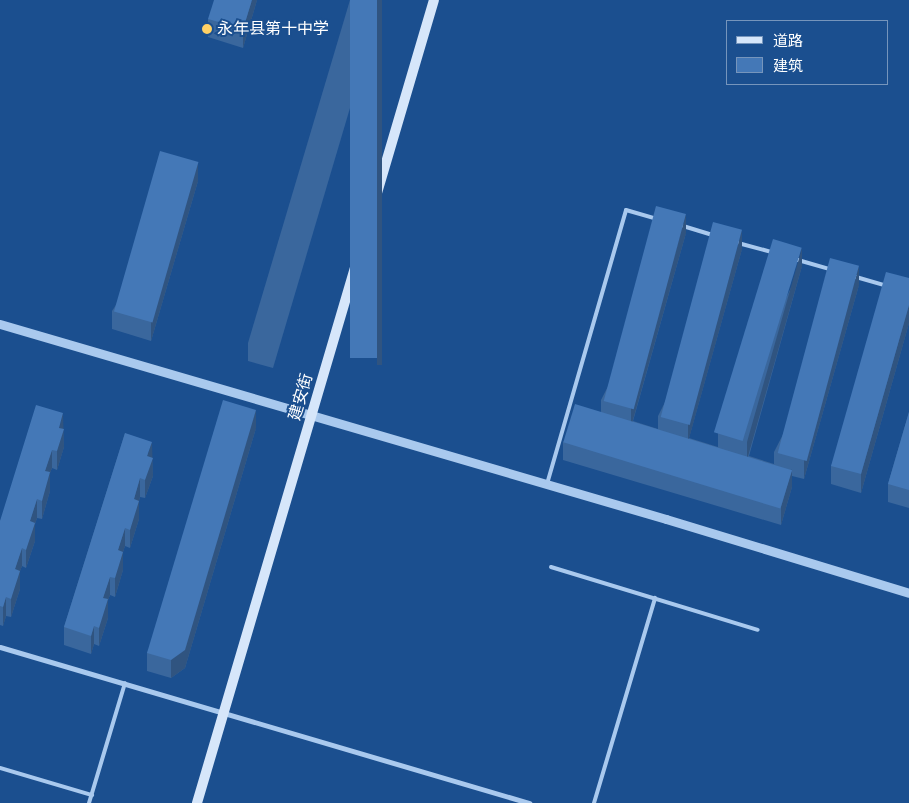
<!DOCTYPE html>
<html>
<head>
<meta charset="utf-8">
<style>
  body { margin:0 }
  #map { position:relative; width:909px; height:803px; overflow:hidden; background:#1b4f8f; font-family:"Nunito Sans","Noto Sans SC",sans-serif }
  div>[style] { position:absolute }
  .service>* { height:4px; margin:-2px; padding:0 2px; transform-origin:2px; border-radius:2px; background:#a9c9ee }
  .minor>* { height:5px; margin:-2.5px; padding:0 2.5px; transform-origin:2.5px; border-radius:2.5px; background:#a9c9ee }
  .tertiary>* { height:9px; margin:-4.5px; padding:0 4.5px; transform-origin:4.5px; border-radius:4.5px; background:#a9c9ee }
  .secondary>* { height:10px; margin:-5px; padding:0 5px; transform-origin:5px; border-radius:5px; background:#d6e6fa }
  .wall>* { inset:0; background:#3a679d }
  .shaded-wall>* { inset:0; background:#305480; transform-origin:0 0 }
  .building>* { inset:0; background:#4478b7; transform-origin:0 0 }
  .dots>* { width:14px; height:14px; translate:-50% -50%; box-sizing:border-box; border:2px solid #1b4f8f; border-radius:50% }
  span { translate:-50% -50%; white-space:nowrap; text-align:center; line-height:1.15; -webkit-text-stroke:4px #1b4f8f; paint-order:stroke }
  .poi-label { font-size:16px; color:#fff }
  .left { translate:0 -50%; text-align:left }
  .street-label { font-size:16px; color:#fff }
  .legend { position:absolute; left:726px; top:20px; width:162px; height:65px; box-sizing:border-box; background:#1b4f8f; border:1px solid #7695bc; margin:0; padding:6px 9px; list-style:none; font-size:15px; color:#fff }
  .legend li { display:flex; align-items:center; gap:10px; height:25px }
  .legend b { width:25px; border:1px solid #7695bc }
</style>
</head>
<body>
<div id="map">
  <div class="service">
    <i style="left:683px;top:226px;width:30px;rotate:17deg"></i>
    <i style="left:738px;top:243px;width:35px;rotate:15deg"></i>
    <i style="left:798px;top:260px;width:33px;rotate:16deg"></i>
    <i style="left:856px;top:277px;width:33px;rotate:16deg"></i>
    <i style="left:547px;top:484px;width:285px;rotate:-73.9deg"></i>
    <i style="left:626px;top:210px;width:32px;rotate:16deg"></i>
    <i style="left:551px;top:567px;width:216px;rotate:16.9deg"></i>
    <i style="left:0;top:768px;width:96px;rotate:16.4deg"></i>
    <i style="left:89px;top:803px;width:125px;rotate:-73.3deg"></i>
    <i style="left:594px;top:803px;width:214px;rotate:-73.4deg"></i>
  </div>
  <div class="minor">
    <i style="left:0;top:647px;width:552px;rotate:16.43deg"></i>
  </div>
  <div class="tertiary">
    <i style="left:0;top:324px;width:694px;rotate:16.32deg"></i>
    <i style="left:666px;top:519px;width:254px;rotate:16.9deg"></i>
  </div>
  <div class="secondary">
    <i style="left:197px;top:803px;width:837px;rotate:-73.56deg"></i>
  </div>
  <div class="wall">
    <i style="clip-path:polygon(257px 0,243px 48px,208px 37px,208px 19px)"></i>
    <i style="clip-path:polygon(350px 0,382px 0,273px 368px,248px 361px,248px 343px)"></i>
    <i style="clip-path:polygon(198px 181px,151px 341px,112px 329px,112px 311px)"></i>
    <i style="clip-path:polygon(686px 233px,633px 421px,658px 429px,658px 416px,742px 249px,689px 438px,718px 447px,718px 433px,802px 266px,749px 456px,774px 464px,774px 452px,859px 285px,804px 479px,792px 476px,792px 487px,781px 525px,563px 460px,563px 442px,601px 412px,601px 400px)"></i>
    <i style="clip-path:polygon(909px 278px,909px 323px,861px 493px,831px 484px,831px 466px)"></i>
    <i style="clip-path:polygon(909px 412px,909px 508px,888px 502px,888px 484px)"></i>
    <i style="clip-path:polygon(256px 428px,185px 668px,171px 678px,147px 671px,147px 653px)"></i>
    <i style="clip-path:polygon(63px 429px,64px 447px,57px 470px,52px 468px,50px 473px,50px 491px,42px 519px,37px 518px,35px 524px,35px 541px,26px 568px,22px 566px,20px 571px,20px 589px,11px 617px,6px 616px,3px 626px,0 625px,0 521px)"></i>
    <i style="clip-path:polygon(125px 433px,152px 457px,153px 476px,145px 498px,140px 497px,139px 501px,139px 519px,130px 548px,125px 546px,123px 552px,123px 570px,115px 597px,110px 595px,108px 600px,108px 618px,99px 646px,94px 644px,91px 654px,64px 645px,64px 627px)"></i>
  </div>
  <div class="shaded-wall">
    <i style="clip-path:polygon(252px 0,257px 0,243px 48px,243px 29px)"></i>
    <i style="left:377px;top:0;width:5px;height:365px"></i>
    <i style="clip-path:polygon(198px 162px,198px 181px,151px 341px,151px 323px)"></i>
    <i style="clip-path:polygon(686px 214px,686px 233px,631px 427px,631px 409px)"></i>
    <i style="clip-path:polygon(742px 230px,742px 249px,688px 442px,688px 424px)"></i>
    <i style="clip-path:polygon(802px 248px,802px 266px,747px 460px,747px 442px)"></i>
    <i style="clip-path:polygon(859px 266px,859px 285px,804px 479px,804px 461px)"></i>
    <i style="clip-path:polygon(909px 305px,909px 323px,861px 493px,861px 474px)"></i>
    <i style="clip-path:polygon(256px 410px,256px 428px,185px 668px,171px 678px,171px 660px)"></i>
    <i style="clip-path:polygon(63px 413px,64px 447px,57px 470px,57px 451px,59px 428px)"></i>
    <i style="clip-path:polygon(152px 442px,153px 476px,145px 498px,145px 480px,147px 456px)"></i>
    <i style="clip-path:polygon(52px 450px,52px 468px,50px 473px,50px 491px,42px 519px,42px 501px,45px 471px)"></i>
    <i style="clip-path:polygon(792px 469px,792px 487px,781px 525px,781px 507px)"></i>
    <i style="clip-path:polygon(140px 478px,140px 497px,139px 501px,139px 519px,130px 548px,130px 530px,134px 499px)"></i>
    <i style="clip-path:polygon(37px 499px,37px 518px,35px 524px,35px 541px,26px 568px,26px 550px,30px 521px)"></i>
    <i style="clip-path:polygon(125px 528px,125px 546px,123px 552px,123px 570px,115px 597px,115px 578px,118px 550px)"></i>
    <i style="clip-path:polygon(22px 548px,22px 566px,20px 571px,20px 589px,11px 617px,11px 599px,15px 569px)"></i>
    <i style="clip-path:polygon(110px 577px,110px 595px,108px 600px,108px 618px,99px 646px,99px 628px,103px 598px)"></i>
    <i style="clip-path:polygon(6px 597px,6px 616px,3px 626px,3px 607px)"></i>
    <i style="clip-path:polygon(94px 626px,94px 644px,91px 654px,91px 636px)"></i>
  </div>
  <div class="building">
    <i style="clip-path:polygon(214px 0,252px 0,243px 29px,208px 19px)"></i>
    <i style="left:350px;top:0;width:27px;height:358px"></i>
    <i style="left:160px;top:151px;width:40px;height:167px;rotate:16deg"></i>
    <i style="left:656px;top:206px;width:31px;height:202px;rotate:15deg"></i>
    <i style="left:713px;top:222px;width:30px;height:202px;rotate:15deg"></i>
    <i style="left:773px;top:239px;width:30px;height:202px;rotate:17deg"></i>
    <i style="left:830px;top:258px;width:30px;height:202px;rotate:15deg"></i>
    <i style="clip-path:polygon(886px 272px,909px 278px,909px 305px,861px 474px,831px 466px)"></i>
    <i style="clip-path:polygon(223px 400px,256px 410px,185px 650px,171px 660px,147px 653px)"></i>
    <i style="left:575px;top:404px;width:227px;height:40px;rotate:17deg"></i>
    <i style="clip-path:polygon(36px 405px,63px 413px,59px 428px,64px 429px,57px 451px,52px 450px,45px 471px,50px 472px,42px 501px,37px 499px,30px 521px,35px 523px,26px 550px,22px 548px,15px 569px,20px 571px,11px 599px,6px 597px,3px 607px,0 606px,0 521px)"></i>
    <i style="clip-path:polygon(909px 412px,909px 490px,888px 484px)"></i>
    <i style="clip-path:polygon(125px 433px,152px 442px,147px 456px,153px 458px,145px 480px,140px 478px,134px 499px,139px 501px,130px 530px,125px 528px,118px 550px,123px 552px,115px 578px,110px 577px,103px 598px,108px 599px,99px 628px,94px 626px,91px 636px,64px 627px)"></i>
  </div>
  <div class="dots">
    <i style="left:207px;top:29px;background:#ffd166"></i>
  </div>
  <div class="poi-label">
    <span class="left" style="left:217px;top:29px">永年县第十中学</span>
  </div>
  <div class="street-label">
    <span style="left:301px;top:397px;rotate:-74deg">建安街</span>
  </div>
  <ul class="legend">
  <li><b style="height:6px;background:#d6e6fa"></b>道路</li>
  <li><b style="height:14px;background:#4478b7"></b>建筑</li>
  </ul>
</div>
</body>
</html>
